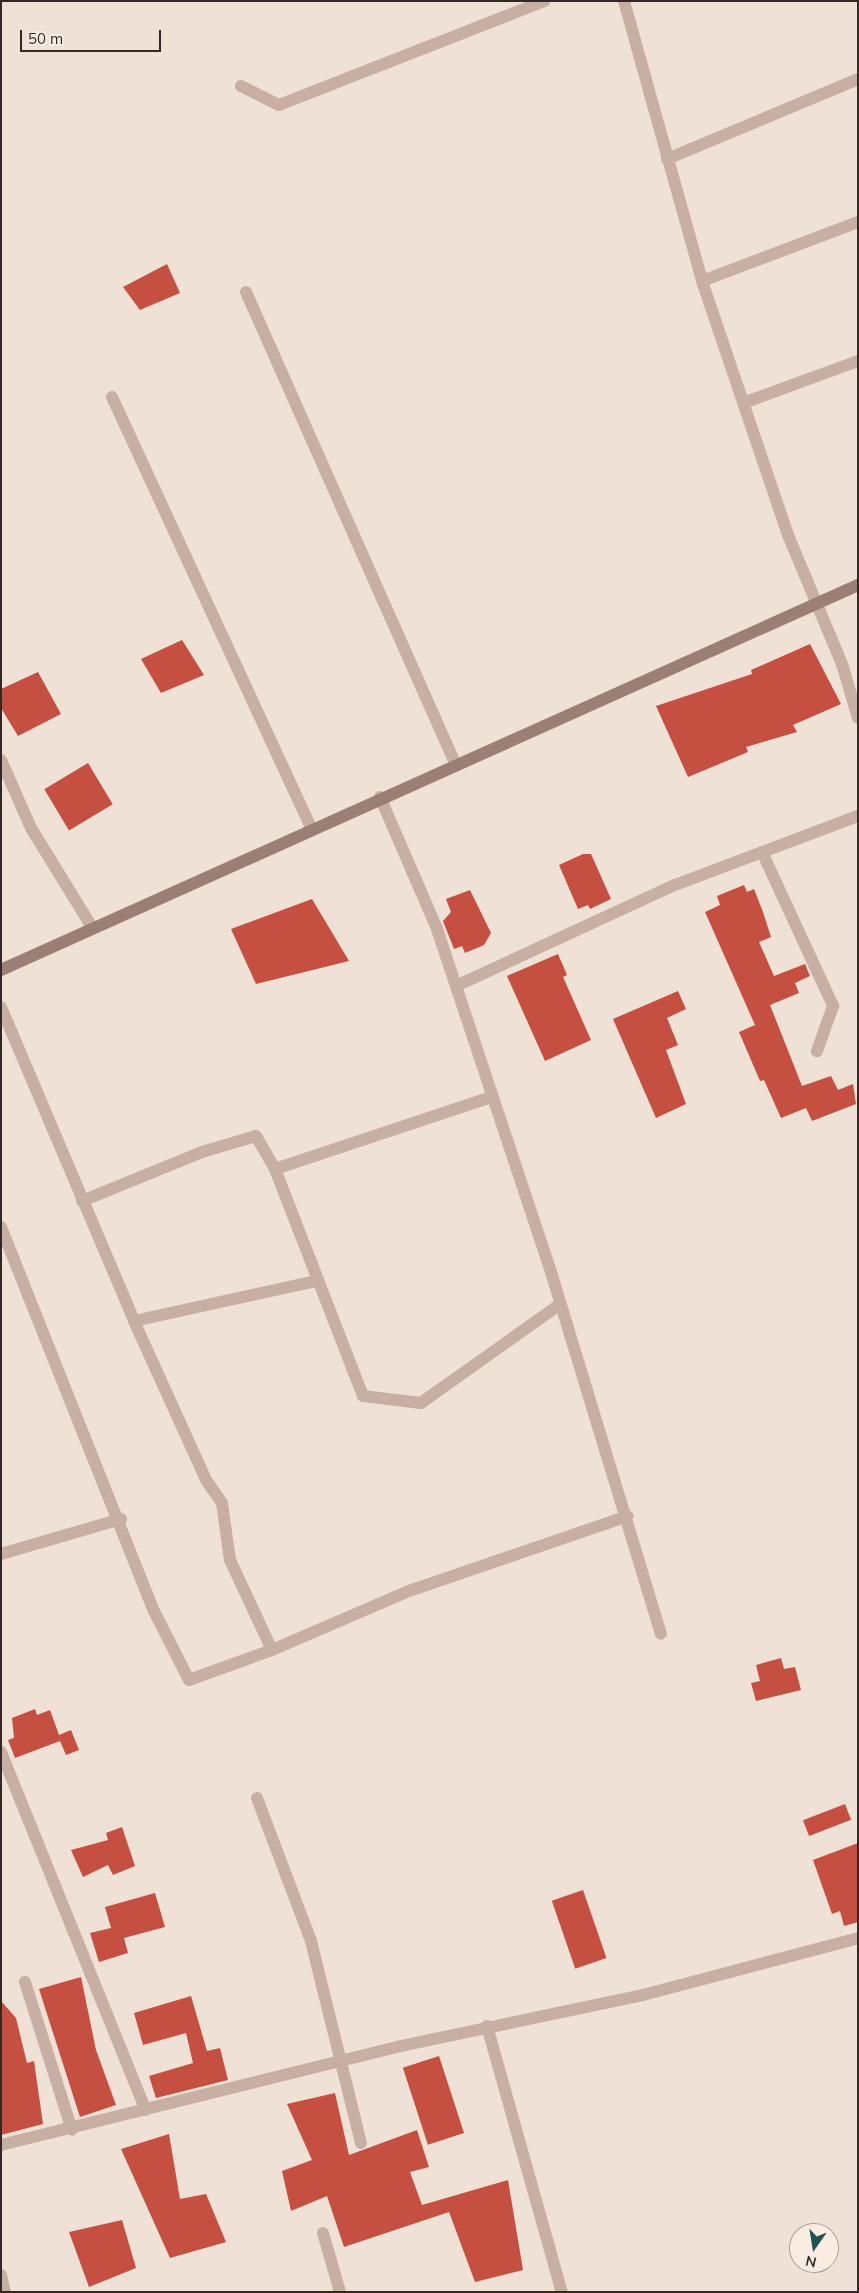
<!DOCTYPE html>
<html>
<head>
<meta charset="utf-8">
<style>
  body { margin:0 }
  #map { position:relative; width:859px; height:2293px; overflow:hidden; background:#f0e1d7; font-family:Mulish,sans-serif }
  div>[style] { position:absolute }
  .building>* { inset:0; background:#c54f40; transform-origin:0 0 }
  .street>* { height:12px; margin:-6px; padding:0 6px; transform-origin:6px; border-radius:6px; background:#c8afa3 }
  .secondary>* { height:12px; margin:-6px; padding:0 6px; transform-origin:6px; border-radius:6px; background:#9b7e75 }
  span { translate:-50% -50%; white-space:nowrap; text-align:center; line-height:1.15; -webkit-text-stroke:4px #f8ece3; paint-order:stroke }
  .frame { position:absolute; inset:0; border:2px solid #332825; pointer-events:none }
  .north { position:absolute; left:789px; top:2223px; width:50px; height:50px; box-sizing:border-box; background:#f8ece3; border:1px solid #a99e97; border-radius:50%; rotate:193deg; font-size:14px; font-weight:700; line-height:20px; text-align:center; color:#332825 }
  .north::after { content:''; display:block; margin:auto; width:18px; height:22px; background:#1b5450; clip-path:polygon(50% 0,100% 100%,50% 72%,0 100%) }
  .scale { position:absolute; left:20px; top:30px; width:141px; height:22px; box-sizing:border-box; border:2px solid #332825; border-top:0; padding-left:6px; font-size:15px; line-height:18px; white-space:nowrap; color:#332825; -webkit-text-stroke:4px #f8ece3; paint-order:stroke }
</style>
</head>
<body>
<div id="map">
  <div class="building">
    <i style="clip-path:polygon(167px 264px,180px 293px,140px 310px,123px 287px)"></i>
    <i style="clip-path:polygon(182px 640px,204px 675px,161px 693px,141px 659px)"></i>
    <i style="clip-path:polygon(810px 644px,841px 704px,793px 725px,797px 732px,746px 747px,748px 752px,688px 777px,656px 706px,752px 674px,751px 670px)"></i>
    <i style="clip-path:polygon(38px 672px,61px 714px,18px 736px,1px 708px,1px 689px)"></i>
    <i style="left:88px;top:763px;width:48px;height:51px;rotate:59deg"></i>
    <i style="clip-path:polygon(583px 854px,591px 854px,611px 899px,590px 909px,588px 905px,578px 909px,559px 865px)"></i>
    <i style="clip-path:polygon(744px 885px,747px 892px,754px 889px,763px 912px,771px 937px,759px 942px,774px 976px,805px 964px,810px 976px,795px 983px,799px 993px,770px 1005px,802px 1086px,831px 1076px,838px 1090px,853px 1084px,856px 1104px,812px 1121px,806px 1108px,781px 1118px,764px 1080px,760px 1081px,739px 1032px,755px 1025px,705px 912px,720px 905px,717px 896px)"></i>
    <i style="clip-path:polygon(470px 890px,491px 933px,484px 945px,465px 953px,462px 946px,454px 949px,443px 921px,451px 912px,446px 899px)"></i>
    <i style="clip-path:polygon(312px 899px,349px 961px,256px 984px,231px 929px)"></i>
    <i style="clip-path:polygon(558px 954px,567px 975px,563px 977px,591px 1040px,545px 1061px,507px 976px)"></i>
    <i style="clip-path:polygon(678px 991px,686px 1009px,667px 1018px,678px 1045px,666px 1050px,686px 1104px,656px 1118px,613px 1019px)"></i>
    <i style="clip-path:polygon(781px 1658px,784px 1669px,795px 1667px,801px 1690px,756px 1701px,751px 1683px,760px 1681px,756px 1665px)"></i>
    <i style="clip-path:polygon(35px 1709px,37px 1715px,50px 1710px,59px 1735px,71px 1730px,79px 1750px,66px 1755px,60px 1741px,15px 1758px,8px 1740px,14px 1738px,12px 1718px)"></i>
    <i style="left:845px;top:1804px;width:17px;height:45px;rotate:69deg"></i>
    <i style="clip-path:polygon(122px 1827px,135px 1866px,113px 1875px,108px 1865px,83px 1877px,71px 1850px,108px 1840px,106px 1833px)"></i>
    <i style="clip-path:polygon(858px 1843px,858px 1922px,844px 1926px,840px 1911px,832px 1914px,813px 1860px)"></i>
    <i style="left:583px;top:1890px;width:72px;height:33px;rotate:71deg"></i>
    <i style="clip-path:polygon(155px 1893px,165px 1927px,124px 1938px,128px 1953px,99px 1962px,90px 1933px,111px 1928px,105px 1907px)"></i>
    <i style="clip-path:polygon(81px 1977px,96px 2050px,116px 2105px,80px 2117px,39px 1989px)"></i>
    <i style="clip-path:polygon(191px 1996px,207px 2051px,220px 2048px,228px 2080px,156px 2098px,149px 2076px,193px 2063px,186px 2033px,143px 2045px,134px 2013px)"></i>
    <i style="clip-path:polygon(1px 2001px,16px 2018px,27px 2063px,34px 2061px,43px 2124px,1px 2135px)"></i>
    <i style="left:439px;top:2056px;width:81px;height:38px;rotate:72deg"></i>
    <i style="clip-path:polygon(335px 2093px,349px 2155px,417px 2130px,429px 2167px,410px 2172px,422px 2205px,508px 2180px,523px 2270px,475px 2282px,449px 2212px,344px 2247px,327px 2196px,291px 2211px,282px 2171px,312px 2160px,287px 2104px)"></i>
    <i style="clip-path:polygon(169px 2134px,180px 2199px,206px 2194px,226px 2242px,170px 2258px,121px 2149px)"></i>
    <i style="clip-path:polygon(122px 2220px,136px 2268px,89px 2287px,69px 2232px)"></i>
  </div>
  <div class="street">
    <i style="left:624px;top:1px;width:291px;rotate:74.4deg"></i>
    <i style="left:702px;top:281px;width:268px;rotate:71.3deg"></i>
    <i style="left:788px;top:535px;width:140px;rotate:67.3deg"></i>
    <i style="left:842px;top:664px;width:56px;rotate:73.5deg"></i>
    <i style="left:241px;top:86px;width:42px;rotate:26.6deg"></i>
    <i style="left:279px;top:105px;width:285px;rotate:-21.4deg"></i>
    <i style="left:667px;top:159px;width:207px;rotate:-22.7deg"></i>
    <i style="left:702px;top:281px;width:167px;rotate:-20.7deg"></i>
    <i style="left:246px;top:292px;width:515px;rotate:66.07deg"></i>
    <i style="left:112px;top:397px;width:476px;rotate:65.2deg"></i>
    <i style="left:743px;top:403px;width:122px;rotate:-20.1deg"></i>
    <i style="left:1px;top:760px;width:74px;rotate:66.2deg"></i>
    <i style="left:31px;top:828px;width:116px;rotate:58.4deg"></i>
    <i style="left:380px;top:797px;width:144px;rotate:66.6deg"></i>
    <i style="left:437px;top:929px;width:361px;rotate:71.6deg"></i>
    <i style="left:551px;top:1272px;width:378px;rotate:73.1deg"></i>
    <i style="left:762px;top:852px;width:170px;rotate:65.2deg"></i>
    <i style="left:833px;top:1006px;width:48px;rotate:109.6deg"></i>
    <i style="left:456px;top:986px;width:241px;rotate:-24.8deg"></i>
    <i style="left:675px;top:885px;width:196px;rotate:-20.7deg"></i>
    <i style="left:1px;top:1007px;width:341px;rotate:67deg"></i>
    <i style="left:134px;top:1321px;width:175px;rotate:65.6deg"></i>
    <i style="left:206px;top:1480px;width:28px;rotate:55deg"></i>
    <i style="left:222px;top:1503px;width:58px;rotate:82deg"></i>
    <i style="left:230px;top:1560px;width:99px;rotate:65deg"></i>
    <i style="left:272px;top:1650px;width:149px;rotate:-23.3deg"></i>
    <i style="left:409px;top:1591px;width:231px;rotate:-18.9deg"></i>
    <i style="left:275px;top:1169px;width:229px;rotate:-18.4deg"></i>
    <i style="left:82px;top:1201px;width:130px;rotate:-22.2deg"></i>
    <i style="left:202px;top:1152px;width:56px;rotate:-16.5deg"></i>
    <i style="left:256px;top:1136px;width:38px;rotate:60deg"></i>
    <i style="left:275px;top:1169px;width:243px;rotate:68.8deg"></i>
    <i style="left:363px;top:1396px;width:58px;rotate:6.9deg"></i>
    <i style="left:421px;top:1403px;width:169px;rotate:-35.4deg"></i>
    <i style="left:1px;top:1227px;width:413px;rotate:68.3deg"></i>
    <i style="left:154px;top:1611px;width:77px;rotate:63.1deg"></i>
    <i style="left:189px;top:1680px;width:88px;rotate:-19.9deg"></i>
    <i style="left:134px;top:1321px;width:186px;rotate:-12.4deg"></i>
    <i style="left:1px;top:1554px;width:125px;rotate:-16.3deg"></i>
    <i style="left:1px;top:1752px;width:386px;rotate:68deg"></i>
    <i style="left:257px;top:1798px;width:153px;rotate:69.3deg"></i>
    <i style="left:311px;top:1941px;width:208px;rotate:76.1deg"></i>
    <i style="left:25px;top:1982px;width:155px;rotate:72.4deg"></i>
    <i style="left:487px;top:2026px;width:276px;rotate:74.3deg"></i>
    <i style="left:1px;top:2145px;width:412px;rotate:-13.9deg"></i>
    <i style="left:401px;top:2046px;width:247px;rotate:-11.9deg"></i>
    <i style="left:643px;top:1995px;width:222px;rotate:-14.8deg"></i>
    <i style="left:323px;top:2233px;width:61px;rotate:73.9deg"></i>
    <i style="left:1px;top:2275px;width:17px;rotate:77deg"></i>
  </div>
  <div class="secondary">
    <i style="left:1px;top:970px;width:940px;rotate:-24.19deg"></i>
  </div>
  <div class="frame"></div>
  <div class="north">N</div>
  <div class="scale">50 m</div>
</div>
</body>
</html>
